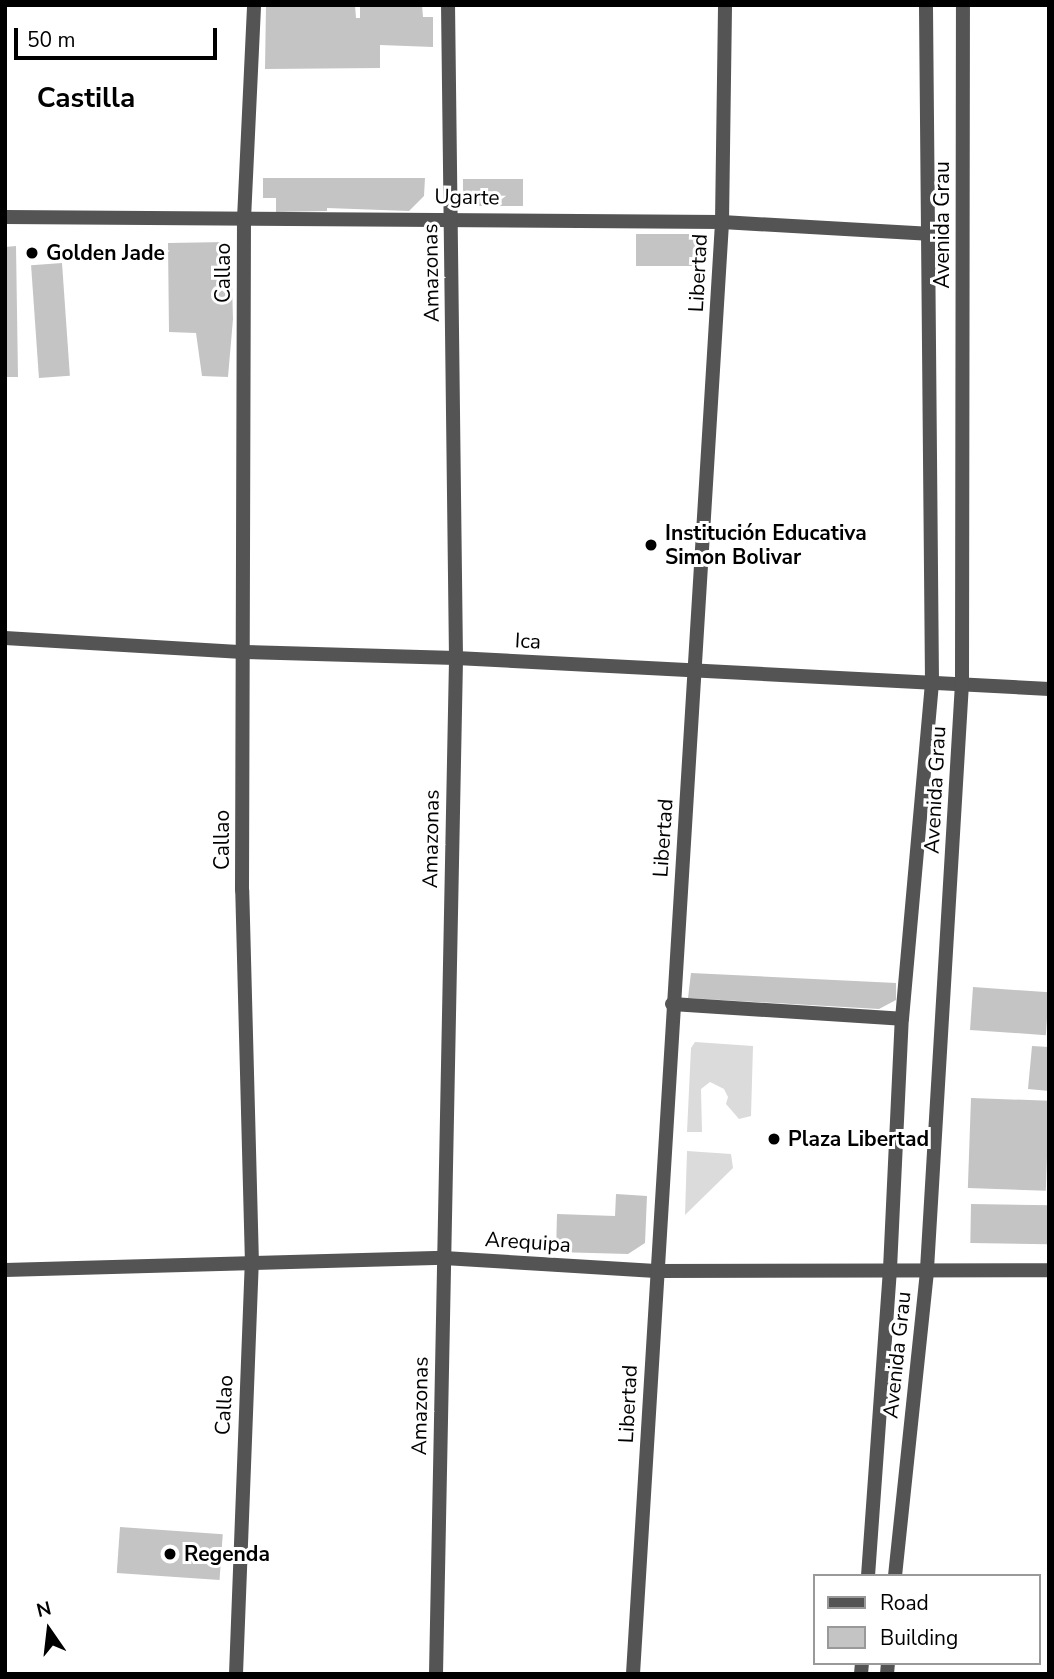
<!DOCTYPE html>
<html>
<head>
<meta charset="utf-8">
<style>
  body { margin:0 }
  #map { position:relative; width:1054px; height:1679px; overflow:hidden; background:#fff; font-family:"Nunito Sans",sans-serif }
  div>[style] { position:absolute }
  .green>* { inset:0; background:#dbdbdb }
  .building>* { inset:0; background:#c4c4c4; transform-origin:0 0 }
  .minor>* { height:14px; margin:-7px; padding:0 7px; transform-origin:7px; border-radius:7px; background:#545454 }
  .tertiary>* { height:14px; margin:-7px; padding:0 7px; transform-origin:7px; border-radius:7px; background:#545454 }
  .dots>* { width:19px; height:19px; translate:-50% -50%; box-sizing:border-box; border:4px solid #fff; border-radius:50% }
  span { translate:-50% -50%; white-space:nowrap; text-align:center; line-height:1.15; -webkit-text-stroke:6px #fff; paint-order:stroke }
  .street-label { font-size:21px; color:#000 }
  .poi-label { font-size:21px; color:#000; font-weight:700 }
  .left { translate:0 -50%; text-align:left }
  .district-label { font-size:28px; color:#000; font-weight:700 }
  .frame { position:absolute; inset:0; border:7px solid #000; pointer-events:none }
  .legend { position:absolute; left:813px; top:1574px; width:228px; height:91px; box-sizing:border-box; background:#fff; border:2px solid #999; margin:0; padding:9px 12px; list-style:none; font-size:21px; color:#000 }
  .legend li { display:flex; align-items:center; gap:14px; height:35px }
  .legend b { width:35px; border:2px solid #999 }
  .north { position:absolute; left:14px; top:1595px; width:70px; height:70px; -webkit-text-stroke:5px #fff; paint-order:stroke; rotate:346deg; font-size:19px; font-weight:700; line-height:28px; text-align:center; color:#000 }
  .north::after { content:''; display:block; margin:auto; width:24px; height:32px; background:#000; clip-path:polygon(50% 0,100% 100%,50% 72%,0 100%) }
  .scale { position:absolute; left:14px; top:28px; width:203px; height:32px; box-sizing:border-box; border:4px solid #000; border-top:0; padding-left:9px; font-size:21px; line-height:24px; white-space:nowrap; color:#000; -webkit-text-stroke:5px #fff; paint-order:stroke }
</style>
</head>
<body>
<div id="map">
  <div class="green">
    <i style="clip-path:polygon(695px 1042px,753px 1046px,751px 1116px,739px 1119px,726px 1104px,728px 1097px,724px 1089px,710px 1082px,701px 1089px,702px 1132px,687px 1132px,691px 1048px)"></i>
    <i style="clip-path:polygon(687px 1151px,731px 1154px,733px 1168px,685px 1215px)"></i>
  </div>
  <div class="building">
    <i style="clip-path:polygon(266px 5px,355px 5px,356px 18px,360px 18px,360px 5px,422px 5px,423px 17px,433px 17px,433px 47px,380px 45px,380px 68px,265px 69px)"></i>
    <i style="clip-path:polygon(263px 178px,425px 178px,424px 196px,409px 211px,327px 208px,327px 211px,276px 212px,276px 198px,263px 198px)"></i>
    <i style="left:523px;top:179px;width:27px;height:60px;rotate:90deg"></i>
    <i style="left:636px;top:234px;width:60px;height:32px"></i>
    <i style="clip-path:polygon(226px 242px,231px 250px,233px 319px,228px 377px,202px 376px,196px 333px,169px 332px,168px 243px)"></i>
    <i style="clip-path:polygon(16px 246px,18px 377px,5px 377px,5px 247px)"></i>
    <i style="left:62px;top:263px;width:113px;height:31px;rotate:86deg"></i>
    <i style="clip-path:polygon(691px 973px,896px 983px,896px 1000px,879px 1009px,688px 998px)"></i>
    <i style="left:973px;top:987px;width:76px;height:43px;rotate:4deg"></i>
    <i style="clip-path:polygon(1032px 1046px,1049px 1047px,1049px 1091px,1028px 1089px)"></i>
    <i style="left:971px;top:1098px;width:78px;height:90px;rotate:2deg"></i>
    <i style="clip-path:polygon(616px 1194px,647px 1196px,645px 1243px,628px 1254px,556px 1252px,557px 1214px,615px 1216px)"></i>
    <i style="left:971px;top:1204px;width:78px;height:39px;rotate:1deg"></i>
    <i style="left:120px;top:1527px;width:103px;height:46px;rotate:4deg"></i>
  </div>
  <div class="minor">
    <i style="left:5px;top:217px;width:717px;rotate:0.4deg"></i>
    <i style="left:722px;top:222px;width:206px;rotate:3.3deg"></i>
    <i style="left:5px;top:638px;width:238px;rotate:3.4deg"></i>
    <i style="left:243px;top:652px;width:213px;rotate:1.6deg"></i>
    <i style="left:456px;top:658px;width:594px;rotate:2.99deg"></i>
    <i style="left:672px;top:1004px;width:230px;rotate:3.7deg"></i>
    <i style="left:5px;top:1270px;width:439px;rotate:-1.6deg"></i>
    <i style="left:444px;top:1258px;width:212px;rotate:3.5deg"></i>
    <i style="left:656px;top:1271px;width:393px;rotate:-0.1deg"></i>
    <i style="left:236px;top:1674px;width:410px;rotate:-87.8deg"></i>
    <i style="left:252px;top:1264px;width:374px;rotate:-91.5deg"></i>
    <i style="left:242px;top:890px;width:671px;rotate:-89.83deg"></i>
    <i style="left:244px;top:219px;width:214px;rotate:-87.3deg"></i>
    <i style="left:436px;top:1674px;width:1016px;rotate:-88.87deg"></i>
    <i style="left:456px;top:658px;width:653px;rotate:-90.7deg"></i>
    <i style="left:633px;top:1674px;width:1455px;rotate:-86.49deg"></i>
    <i style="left:722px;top:222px;width:217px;rotate:-89.2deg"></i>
  </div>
  <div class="tertiary">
    <i style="left:868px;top:1576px;width:308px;rotate:-85.9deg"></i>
    <i style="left:890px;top:1269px;width:250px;rotate:-87.3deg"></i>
    <i style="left:902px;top:1019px;width:338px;rotate:-84.9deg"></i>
    <i style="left:932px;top:682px;width:677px;rotate:-90.51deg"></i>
    <i style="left:895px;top:1576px;width:309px;rotate:-84deg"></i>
    <i style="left:927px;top:1269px;width:587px;rotate:-86.58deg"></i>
    <i style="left:962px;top:683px;width:678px;rotate:-89.92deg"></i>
    <i style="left:861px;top:1674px;width:11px;rotate:-85deg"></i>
    <i style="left:887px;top:1674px;width:11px;rotate:-85deg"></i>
  </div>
  <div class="dots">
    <i style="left:32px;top:253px;background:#000"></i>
    <i style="left:651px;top:545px;background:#000"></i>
    <i style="left:774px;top:1139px;background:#000"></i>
    <i style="left:170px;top:1554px;background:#000"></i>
  </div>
  <div class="street-label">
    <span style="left:467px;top:197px;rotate:1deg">Ugarte</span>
    <span style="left:942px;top:225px;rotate:-90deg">Avenida Grau</span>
    <span style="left:223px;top:273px;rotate:-90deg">Callao</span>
    <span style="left:431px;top:273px;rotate:-91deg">Amazonas</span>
    <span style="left:698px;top:273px;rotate:-87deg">Libertad</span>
    <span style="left:528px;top:641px;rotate:3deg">Ica</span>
    <span style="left:935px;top:790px;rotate:-87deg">Avenida Grau</span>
    <span style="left:663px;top:838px;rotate:-86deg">Libertad</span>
    <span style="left:431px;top:839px;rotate:-89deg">Amazonas</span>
    <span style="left:222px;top:840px;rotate:-90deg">Callao</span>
    <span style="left:528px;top:1242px;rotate:4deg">Arequipa</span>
    <span style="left:897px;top:1355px;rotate:-84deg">Avenida Grau</span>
    <span style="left:628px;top:1404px;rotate:-87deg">Libertad</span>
    <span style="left:224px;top:1405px;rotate:-87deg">Callao</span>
    <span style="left:420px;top:1406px;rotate:-89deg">Amazonas</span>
  </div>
  <div class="poi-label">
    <span class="left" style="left:46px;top:253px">Golden Jade</span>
    <span class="left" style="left:665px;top:545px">Institución Educativa<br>Simon Bolivar</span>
    <span class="left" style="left:788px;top:1139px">Plaza Libertad</span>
    <span class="left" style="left:184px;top:1554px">Regenda</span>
  </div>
  <div class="district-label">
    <span style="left:86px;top:98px">Castilla</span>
  </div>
  <div class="frame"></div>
  <ul class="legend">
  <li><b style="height:9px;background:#545454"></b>Road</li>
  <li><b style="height:19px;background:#c4c4c4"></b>Building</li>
  </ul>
  <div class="north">N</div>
  <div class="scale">50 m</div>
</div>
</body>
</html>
